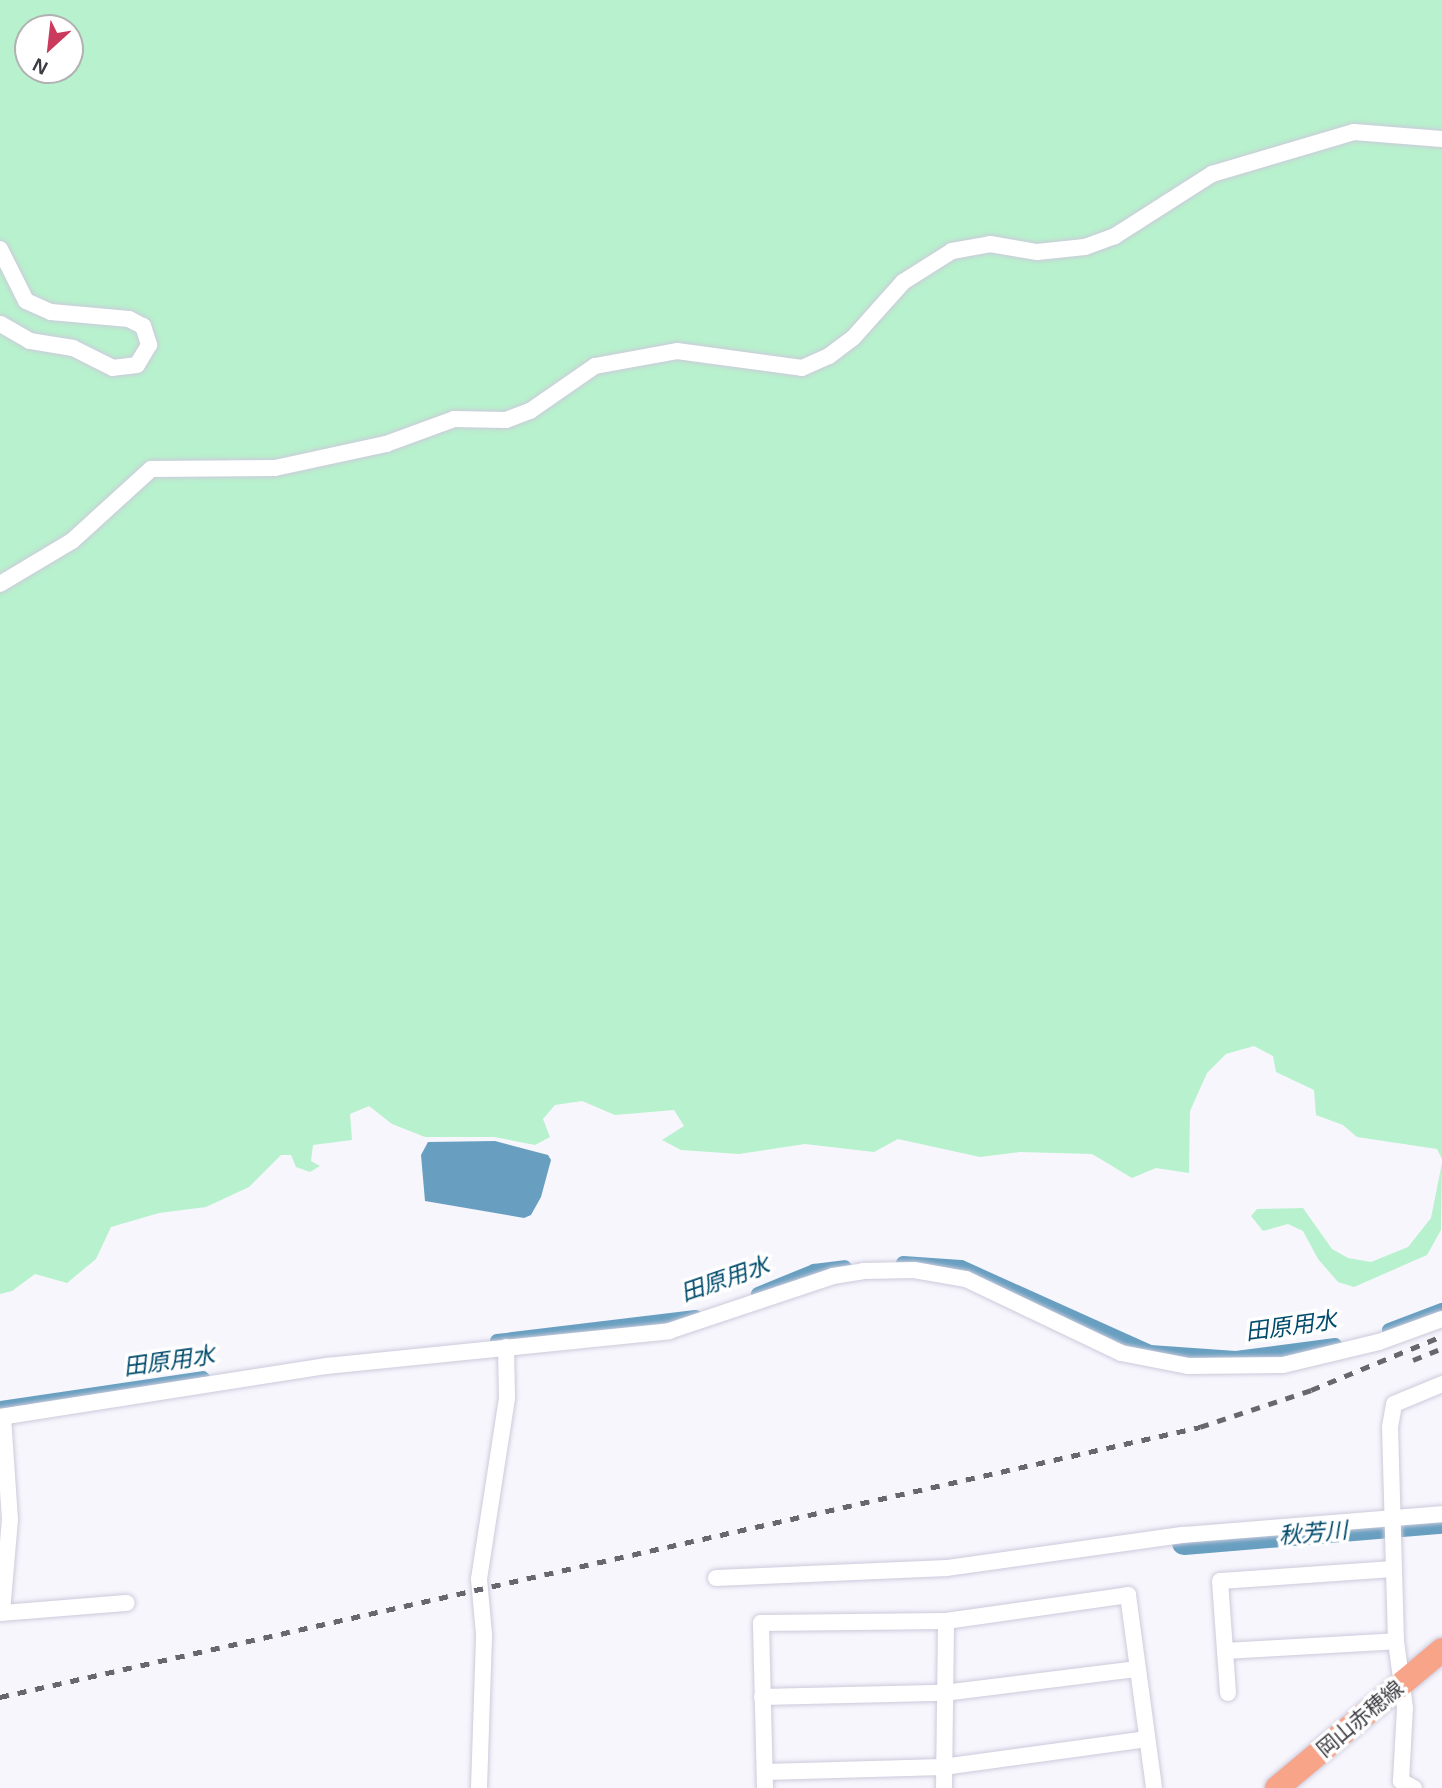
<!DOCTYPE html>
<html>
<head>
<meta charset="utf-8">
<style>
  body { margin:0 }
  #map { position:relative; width:1442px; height:1788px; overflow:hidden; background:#f7f6fd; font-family:Arial,"Noto Sans JP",sans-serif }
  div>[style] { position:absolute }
  .green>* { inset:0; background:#b8f1cd }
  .water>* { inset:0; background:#689fc0 }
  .canal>* { height:14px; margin:-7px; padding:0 7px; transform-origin:7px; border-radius:7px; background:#689fc0 }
  .river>* { height:24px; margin:-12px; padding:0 12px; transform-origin:12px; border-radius:12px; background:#689fc0 }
  .roads { filter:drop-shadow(0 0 2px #cccadb) drop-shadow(0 0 2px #cccadb) }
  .minor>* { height:16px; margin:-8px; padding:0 8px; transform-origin:8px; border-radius:8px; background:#fff }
  .primary>* { height:24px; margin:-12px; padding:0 12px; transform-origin:12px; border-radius:12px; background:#f7a489 }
  .rail>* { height:4.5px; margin-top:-2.25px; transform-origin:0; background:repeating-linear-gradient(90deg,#67676d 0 9px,transparent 0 18px) }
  span { translate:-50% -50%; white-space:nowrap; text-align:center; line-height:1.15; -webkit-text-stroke:7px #fff; paint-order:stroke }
  .street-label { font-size:21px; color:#3c3c42 }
  .water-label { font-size:23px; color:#004b6c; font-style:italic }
  .north { position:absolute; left:14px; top:14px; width:70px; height:70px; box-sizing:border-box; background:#fff; border:2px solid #b1b1b3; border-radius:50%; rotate:207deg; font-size:19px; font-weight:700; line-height:28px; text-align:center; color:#3c3c42 }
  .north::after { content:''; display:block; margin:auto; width:24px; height:32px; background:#c93a5c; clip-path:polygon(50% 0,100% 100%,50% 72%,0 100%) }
</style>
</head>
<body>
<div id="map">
  <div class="green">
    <i style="clip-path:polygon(evenodd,0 0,1442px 0,1442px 1159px,1437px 1149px,1357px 1137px,1343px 1125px,1316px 1115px,1314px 1090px,1276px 1072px,1273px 1056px,1254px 1046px,1226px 1054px,1207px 1073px,1190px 1111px,1189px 1173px,1156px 1168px,1132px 1178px,1092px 1154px,1020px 1152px,980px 1157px,898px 1139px,874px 1152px,805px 1144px,739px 1154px,681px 1150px,662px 1140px,684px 1126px,674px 1110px,615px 1115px,582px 1101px,555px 1105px,543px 1119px,550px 1137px,535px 1145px,494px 1137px,425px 1137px,392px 1124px,369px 1106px,350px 1114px,352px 1140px,313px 1145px,311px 1161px,320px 1166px,310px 1172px,296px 1167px,291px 1155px,281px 1155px,249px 1187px,206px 1207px,159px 1213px,111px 1227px,96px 1259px,67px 1283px,35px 1274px,12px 1291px,0 1294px,0 0,28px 28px,70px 28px,70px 70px,28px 70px,28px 28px)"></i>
    <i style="clip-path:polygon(1442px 1163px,1441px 1230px,1427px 1255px,1354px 1287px,1338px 1282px,1318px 1259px,1303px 1231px,1288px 1224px,1263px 1231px,1251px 1216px,1257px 1209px,1303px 1208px,1332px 1249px,1348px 1258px,1371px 1262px,1408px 1247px,1431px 1218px)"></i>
  </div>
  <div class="water">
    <i style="clip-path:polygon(495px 1141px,548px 1155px,551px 1160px,541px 1197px,531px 1215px,524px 1218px,425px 1201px,421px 1155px,428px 1142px)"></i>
  </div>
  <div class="canal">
    <i style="left:903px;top:1263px;width:58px;rotate:3.9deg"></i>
    <i style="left:961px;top:1267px;width:207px;rotate:24.2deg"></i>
    <i style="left:1150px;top:1352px;width:86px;rotate:4deg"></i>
    <i style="left:1236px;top:1358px;width:100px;rotate:-7.5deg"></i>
    <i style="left:758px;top:1294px;width:61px;rotate:-22.3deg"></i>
    <i style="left:814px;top:1271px;width:31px;rotate:-7deg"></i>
    <i style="left:1389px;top:1330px;width:57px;rotate:-20.7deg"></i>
    <i style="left:497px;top:1341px;width:200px;rotate:-6.9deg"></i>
    <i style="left:0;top:1408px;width:205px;rotate:-8.4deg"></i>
  </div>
  <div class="river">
    <i style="left:1184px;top:1543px;width:259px;rotate:-4.7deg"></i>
  </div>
  <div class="roads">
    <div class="minor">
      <i style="left:0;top:249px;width:58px;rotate:63.4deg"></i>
      <i style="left:26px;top:301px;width:27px;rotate:24deg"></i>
      <i style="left:51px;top:312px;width:78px;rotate:5.1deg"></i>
      <i style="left:129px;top:319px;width:16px;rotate:27deg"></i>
      <i style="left:143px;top:326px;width:20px;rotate:72deg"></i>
      <i style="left:149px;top:345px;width:23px;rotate:121deg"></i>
      <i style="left:137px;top:365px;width:24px;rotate:173deg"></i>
      <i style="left:113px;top:368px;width:45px;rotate:-153.4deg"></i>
      <i style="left:73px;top:348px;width:44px;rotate:-170.8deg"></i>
      <i style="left:30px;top:341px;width:34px;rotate:-150deg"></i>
      <i style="left:0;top:584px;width:84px;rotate:-30.8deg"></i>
      <i style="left:72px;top:541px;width:107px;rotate:-42.3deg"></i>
      <i style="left:151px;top:469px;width:124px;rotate:-0.5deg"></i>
      <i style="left:275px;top:468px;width:114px;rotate:-12.2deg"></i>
      <i style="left:386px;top:444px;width:72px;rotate:-20.2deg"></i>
      <i style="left:454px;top:419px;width:52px;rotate:1.1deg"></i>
      <i style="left:506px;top:420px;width:26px;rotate:-21deg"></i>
      <i style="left:530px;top:411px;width:79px;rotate:-34.7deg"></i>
      <i style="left:595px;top:366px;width:83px;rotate:-10.4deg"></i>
      <i style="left:677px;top:351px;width:126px;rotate:7.7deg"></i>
      <i style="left:802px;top:368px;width:30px;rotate:-24deg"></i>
      <i style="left:829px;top:356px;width:30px;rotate:-37deg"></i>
      <i style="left:853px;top:338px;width:75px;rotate:-48.2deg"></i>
      <i style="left:903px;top:282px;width:58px;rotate:-32.3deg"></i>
      <i style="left:952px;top:251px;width:39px;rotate:-10deg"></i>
      <i style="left:990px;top:244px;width:48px;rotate:9.7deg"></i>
      <i style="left:1037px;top:252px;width:48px;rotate:-5.9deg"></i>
      <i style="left:1085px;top:247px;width:32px;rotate:-20deg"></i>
      <i style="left:1115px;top:236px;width:115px;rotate:-32.6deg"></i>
      <i style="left:1212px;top:174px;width:148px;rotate:-16.5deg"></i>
      <i style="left:1354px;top:132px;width:88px;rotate:4.5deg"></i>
      <i style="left:0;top:1417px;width:331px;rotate:-8.9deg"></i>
      <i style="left:327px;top:1366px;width:344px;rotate:-5.8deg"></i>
      <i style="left:669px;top:1331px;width:173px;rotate:-18.5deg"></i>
      <i style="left:833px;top:1276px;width:30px;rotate:-9deg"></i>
      <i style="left:863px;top:1271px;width:51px;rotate:-1.1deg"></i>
      <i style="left:914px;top:1270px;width:53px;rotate:9.8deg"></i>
      <i style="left:966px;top:1279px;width:172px;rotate:25.5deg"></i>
      <i style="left:1121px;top:1353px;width:68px;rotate:11deg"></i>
      <i style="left:1188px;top:1366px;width:95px;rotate:-0.6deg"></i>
      <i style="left:1283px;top:1365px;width:99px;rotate:-13.5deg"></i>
      <i style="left:1379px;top:1342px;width:67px;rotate:-20.1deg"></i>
      <i style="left:3px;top:1417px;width:102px;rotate:86.1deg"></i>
      <i style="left:10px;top:1519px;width:94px;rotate:94.9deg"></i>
      <i style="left:2px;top:1613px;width:125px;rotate:-4.6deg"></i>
      <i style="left:1393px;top:1569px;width:173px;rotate:176deg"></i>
      <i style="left:1220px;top:1581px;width:70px;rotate:85.9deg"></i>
      <i style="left:1225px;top:1651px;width:171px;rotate:-3.3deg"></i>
      <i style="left:716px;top:1578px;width:231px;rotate:-2.5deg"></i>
      <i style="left:947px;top:1568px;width:238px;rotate:-8deg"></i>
      <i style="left:1183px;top:1535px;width:260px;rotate:-4.6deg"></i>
      <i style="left:1225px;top:1651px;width:42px;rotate:85.9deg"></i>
      <i style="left:762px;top:1697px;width:182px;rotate:-1.3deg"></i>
      <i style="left:944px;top:1693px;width:193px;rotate:-7.1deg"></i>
      <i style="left:765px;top:1772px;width:178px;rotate:-1.6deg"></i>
      <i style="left:943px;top:1767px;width:206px;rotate:-7.8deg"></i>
      <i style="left:479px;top:1788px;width:154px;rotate:-88.1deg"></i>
      <i style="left:484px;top:1634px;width:55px;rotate:-95.2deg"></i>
      <i style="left:479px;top:1579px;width:183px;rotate:-81.2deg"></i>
      <i style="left:507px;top:1398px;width:51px;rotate:-91.1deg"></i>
      <i style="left:765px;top:1788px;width:165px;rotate:-91.4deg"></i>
      <i style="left:761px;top:1623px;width:185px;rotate:-0.6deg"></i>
      <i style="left:946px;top:1621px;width:184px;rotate:-8.1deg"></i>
      <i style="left:1128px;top:1595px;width:195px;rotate:82.3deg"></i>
      <i style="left:944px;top:1788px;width:167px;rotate:-89.3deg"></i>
      <i style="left:1414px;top:1788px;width:15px;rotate:-152deg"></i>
      <i style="left:1401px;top:1781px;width:73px;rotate:-86.9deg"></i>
      <i style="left:1405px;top:1708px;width:68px;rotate:-97.7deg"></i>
      <i style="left:1396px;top:1641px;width:214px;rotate:-91.6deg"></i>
      <i style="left:1390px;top:1427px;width:23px;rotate:-80deg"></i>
      <i style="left:1394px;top:1404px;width:52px;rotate:-22.6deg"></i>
    </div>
    <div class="primary">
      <i style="left:1277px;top:1788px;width:215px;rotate:-39.9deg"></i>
    </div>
  </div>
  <div class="rail">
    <i style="left:1413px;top:1360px;width:31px;rotate:-22deg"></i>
    <i style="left:0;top:1697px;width:1230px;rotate:-12.68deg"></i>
    <i style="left:1200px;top:1427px;width:117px;rotate:-18.4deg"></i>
    <i style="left:1311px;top:1390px;width:142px;rotate:-22.4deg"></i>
  </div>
  <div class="street-label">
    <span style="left:1360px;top:1719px;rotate:-40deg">岡山赤穂線</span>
  </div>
  <div class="water-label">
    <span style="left:725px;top:1279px;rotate:-19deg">田原用水</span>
    <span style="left:1291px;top:1326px;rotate:-8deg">田原用水</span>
    <span style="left:169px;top:1361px;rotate:-8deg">田原用水</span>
    <span style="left:1313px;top:1533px;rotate:-5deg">秋芳川</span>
  </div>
  <div class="north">N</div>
</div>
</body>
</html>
